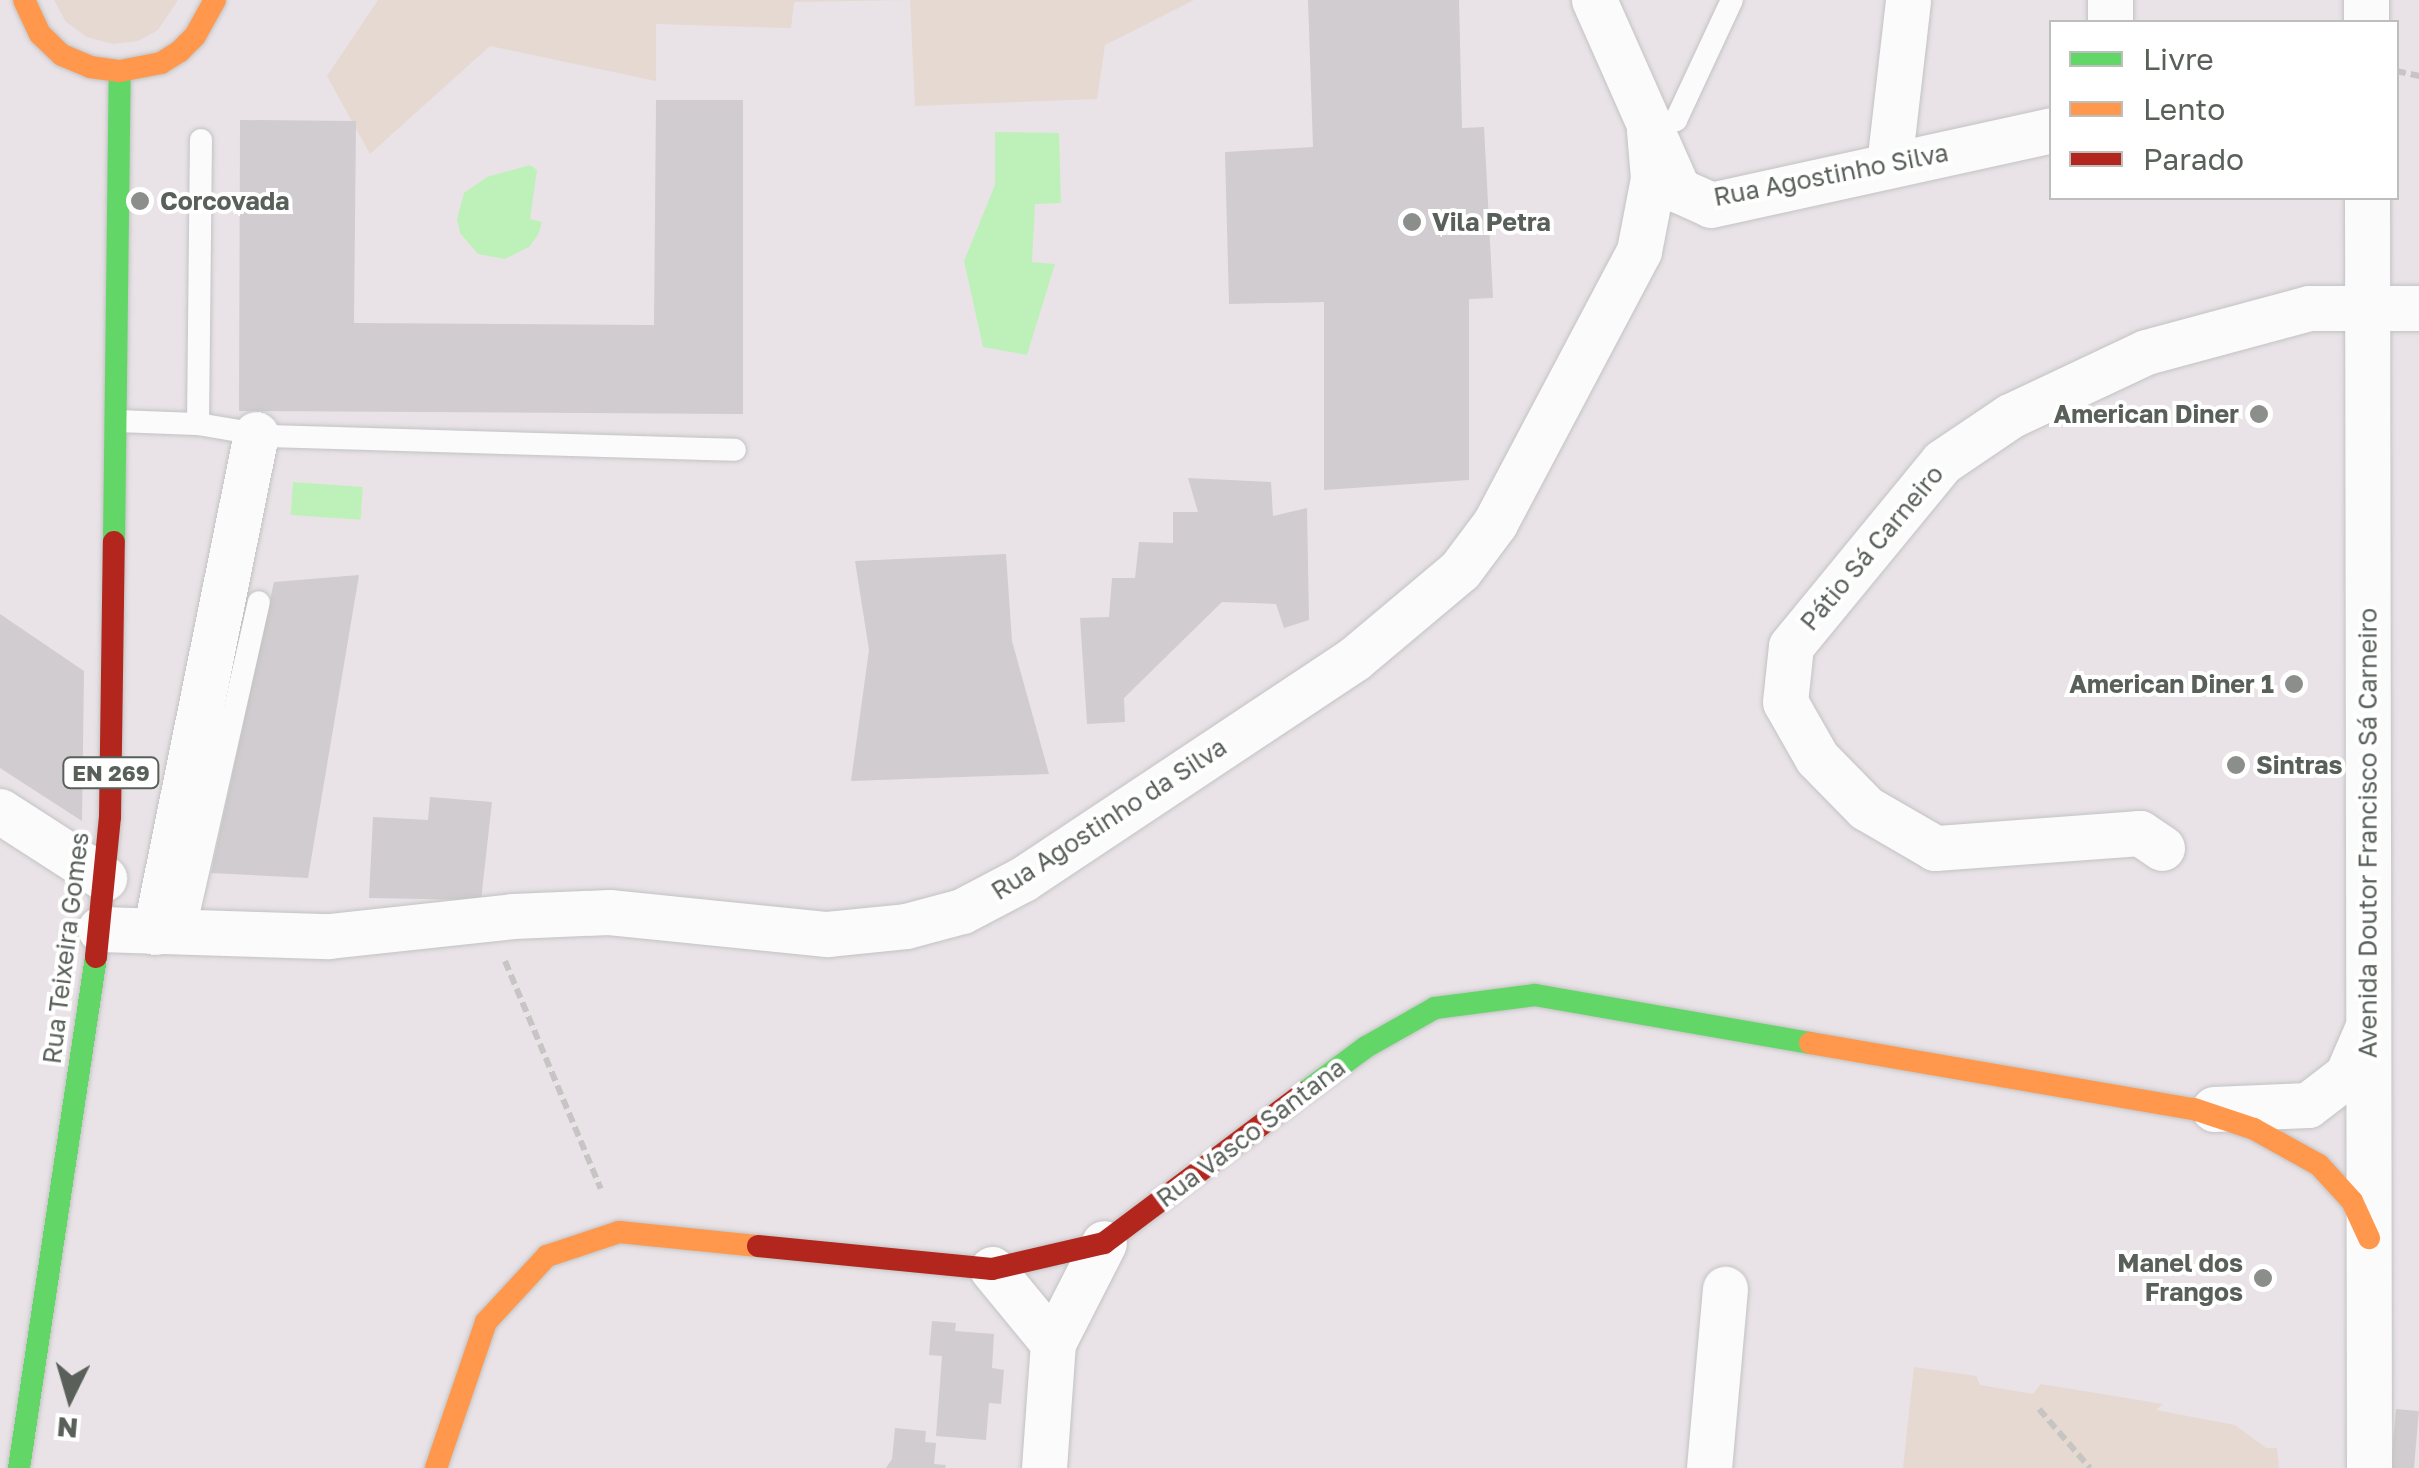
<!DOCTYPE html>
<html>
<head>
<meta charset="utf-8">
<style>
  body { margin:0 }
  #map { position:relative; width:2419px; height:1468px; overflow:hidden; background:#e9e3e7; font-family:"Golos Text",sans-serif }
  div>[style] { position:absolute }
  .green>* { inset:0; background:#e5d9d1 }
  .water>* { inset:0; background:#bef1b9; transform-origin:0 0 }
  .building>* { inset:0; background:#d0cccf; transform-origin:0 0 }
  .path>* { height:6px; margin-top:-3px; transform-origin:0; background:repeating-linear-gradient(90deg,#c6c5c3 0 10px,transparent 0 15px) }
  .roads { filter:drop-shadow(0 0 2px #c3c3c3) drop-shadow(0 0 2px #c3c3c3) }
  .lane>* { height:22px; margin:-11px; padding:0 11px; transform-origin:11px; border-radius:11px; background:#fcfbfb }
  .street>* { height:45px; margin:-22.5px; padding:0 22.5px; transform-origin:22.5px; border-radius:22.5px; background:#fcfbfb }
  .fast>* { height:22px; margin:-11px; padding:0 11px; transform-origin:11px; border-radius:11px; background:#63d668 }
  .slow>* { height:22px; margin:-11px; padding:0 11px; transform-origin:11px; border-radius:11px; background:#ff974d }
  .jam>* { height:22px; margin:-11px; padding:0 11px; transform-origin:11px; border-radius:11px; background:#b3261e }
  .dots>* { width:28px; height:28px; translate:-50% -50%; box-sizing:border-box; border:5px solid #fff; border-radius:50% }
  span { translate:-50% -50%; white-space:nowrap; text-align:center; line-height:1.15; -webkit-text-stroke:8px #fff; paint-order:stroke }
  .shield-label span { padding:2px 8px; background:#fff; border:2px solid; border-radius:8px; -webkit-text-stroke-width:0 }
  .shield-label { font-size:22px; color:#59605a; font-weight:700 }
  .street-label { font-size:25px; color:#59605a }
  .poi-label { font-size:25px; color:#59605a; font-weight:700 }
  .left { translate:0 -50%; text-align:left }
  .right { translate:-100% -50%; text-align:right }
  .legend { position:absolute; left:2049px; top:20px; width:350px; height:180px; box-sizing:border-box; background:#fff; border:2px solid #bdbfbd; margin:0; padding:12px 18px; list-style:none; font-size:30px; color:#59605a }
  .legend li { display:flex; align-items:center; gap:20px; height:50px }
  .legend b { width:50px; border:2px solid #bdbfbd }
  .north { position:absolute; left:20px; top:1348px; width:100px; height:100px; -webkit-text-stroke:8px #fff; paint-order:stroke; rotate:185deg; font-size:28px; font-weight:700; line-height:40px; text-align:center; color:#59605a }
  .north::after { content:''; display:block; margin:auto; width:35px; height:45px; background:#59605a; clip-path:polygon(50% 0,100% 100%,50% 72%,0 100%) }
</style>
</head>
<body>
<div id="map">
  <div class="green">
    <i style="clip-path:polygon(54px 0,178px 0,158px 30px,138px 41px,113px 44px,87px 37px,66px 22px)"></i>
    <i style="clip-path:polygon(378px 0,1194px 0,1105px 45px,1097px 99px,915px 106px,910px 0,794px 2px,791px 28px,656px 24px,656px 81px,490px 46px,370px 154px,327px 76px)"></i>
    <i style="clip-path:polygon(1914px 1367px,1976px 1376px,1980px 1385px,2033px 1394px,2041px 1384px,2163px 1404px,2156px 1410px,2235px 1425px,2266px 1448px,2277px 1448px,2279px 1468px,1903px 1468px)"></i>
  </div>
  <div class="water">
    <i style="clip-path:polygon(995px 132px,1059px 133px,1061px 203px,1035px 204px,1032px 262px,1055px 264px,1027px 355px,983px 347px,964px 261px,995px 185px)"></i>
    <i style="clip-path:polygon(530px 165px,537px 170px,530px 219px,542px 222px,538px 235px,529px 247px,505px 259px,478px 254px,460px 233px,457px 219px,464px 193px,487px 177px)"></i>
    <i style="left:293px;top:482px;width:70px;height:33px;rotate:4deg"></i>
  </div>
  <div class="building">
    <i style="clip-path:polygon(1308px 0,1459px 0,1462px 128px,1484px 127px,1493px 298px,1469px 299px,1469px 480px,1324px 490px,1324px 302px,1229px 304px,1225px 152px,1313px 147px)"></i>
    <i style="clip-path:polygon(656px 100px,743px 100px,743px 414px,239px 411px,240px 120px,356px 121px,354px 323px,654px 325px)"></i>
    <i style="clip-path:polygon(1188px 478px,1271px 482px,1273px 516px,1307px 508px,1309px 620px,1284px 628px,1276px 604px,1222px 602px,1124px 698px,1125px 722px,1087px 724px,1080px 618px,1109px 617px,1112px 578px,1135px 578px,1139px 542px,1173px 543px,1173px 512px,1198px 512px)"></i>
    <i style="clip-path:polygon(1006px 554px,1012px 641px,1049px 774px,851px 781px,869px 650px,855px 561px)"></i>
    <i style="clip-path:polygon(359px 575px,308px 878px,211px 873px,274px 582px)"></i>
    <i style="clip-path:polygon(0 614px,84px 671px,82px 821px,0 768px)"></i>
    <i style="clip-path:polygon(430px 797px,492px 802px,481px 900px,369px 898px,373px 817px,428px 820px)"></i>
    <i style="clip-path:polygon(932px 1321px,956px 1323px,955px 1331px,994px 1334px,992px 1368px,1004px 1370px,1001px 1404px,989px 1403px,986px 1440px,936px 1436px,942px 1356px,929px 1355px)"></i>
    <i style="left:2396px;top:1409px;width:23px;height:59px;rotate:5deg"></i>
    <i style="clip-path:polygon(895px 1428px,926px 1431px,925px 1442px,936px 1443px,934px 1464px,946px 1465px,945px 1468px,886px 1468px,892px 1459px)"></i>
  </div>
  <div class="path">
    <i style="left:2396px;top:71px;width:24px;rotate:12deg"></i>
    <i style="left:505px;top:961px;width:247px;rotate:67.2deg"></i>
    <i style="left:2039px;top:1409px;width:78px;rotate:49.2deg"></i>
  </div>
  <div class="roads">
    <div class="lane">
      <i style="left:1649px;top:130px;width:29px;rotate:-20deg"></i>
      <i style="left:1676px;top:120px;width:132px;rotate:-65deg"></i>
      <i style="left:116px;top:421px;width:82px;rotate:2.1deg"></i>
      <i style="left:198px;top:424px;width:284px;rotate:-89.4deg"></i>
      <i style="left:198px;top:424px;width:71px;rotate:9.7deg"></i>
      <i style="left:268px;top:436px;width:467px;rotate:1.7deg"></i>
      <i style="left:184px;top:934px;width:340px;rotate:-77.3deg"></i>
    </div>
    <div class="street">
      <i style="left:1594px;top:0;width:208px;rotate:66.1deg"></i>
      <i style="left:1678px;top:190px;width:36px;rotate:24deg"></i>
      <i style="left:1711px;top:205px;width:349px;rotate:-12.4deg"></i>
      <i style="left:2110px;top:0;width:22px;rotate:90deg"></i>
      <i style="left:2366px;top:0;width:22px;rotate:90deg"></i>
      <i style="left:1889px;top:165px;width:166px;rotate:-83.4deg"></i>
      <i style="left:2367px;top:198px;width:1270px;rotate:89.91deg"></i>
      <i style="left:0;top:811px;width:124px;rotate:32.8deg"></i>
      <i style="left:2162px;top:848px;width:27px;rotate:-146deg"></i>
      <i style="left:2140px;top:833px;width:206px;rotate:175.8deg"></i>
      <i style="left:1935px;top:848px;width:80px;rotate:-149.9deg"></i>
      <i style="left:1866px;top:808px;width:70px;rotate:-134.4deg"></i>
      <i style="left:1817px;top:758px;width:64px;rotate:-119.7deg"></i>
      <i style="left:1785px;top:702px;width:56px;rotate:-83.9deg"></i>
      <i style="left:1791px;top:646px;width:238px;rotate:-50.6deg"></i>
      <i style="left:1942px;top:462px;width:82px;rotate:-34.1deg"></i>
      <i style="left:2010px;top:416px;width:150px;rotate:-25.2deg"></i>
      <i style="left:2146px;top:352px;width:169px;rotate:-15.1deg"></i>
      <i style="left:2309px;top:308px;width:110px"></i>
      <i style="left:100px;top:929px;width:229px;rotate:1.8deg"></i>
      <i style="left:329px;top:936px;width:185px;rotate:-6.2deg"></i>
      <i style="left:513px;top:916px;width:96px;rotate:-2.4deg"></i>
      <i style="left:609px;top:912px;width:219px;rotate:5.8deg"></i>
      <i style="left:827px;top:934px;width:79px;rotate:-5.8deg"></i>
      <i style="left:906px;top:926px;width:58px;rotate:-15deg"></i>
      <i style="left:962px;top:911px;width:69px;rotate:-27.7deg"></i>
      <i style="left:1023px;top:879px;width:397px;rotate:-33.6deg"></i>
      <i style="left:1354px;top:659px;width:138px;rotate:-40deg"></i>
      <i style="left:1460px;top:570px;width:59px;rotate:-53.3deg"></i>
      <i style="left:1495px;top:523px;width:308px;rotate:-62.1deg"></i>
      <i style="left:1639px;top:251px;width:74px;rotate:-79.1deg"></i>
      <i style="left:1653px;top:178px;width:48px;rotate:-94.8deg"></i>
      <i style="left:155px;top:932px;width:508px;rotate:-78.54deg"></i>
      <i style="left:2214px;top:1109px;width:94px;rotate:-2.4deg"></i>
      <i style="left:2308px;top:1105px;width:49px;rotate:-37.6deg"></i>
      <i style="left:2347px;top:1075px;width:48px;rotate:-66.6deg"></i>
      <i style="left:992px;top:1269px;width:96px;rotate:50.5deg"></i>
      <i style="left:1044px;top:1468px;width:125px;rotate:-85.9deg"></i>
      <i style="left:1053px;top:1343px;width:112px;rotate:-63deg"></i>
      <i style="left:1709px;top:1468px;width:180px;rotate:-84.9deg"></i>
    </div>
    <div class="fast">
      <i style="left:114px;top:542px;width:471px;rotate:-89.3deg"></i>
      <i style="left:1304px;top:1093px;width:77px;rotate:-36.6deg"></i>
      <i style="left:1366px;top:1047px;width:79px;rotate:-29.5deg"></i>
      <i style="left:1435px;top:1008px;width:101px;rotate:-7.4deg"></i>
      <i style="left:1535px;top:995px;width:279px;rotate:9.9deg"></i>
      <i style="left:19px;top:1468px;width:517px;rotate:-81.43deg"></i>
    </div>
    <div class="slow">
      <i style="left:24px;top:0;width:38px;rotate:65deg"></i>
      <i style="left:40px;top:34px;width:30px;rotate:44deg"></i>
      <i style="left:62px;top:55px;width:30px;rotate:23deg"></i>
      <i style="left:90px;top:67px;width:30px;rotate:8deg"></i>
      <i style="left:120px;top:71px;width:42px;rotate:-11deg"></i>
      <i style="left:161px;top:63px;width:22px;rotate:-32deg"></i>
      <i style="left:180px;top:51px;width:21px;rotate:-45deg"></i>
      <i style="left:195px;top:36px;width:41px;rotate:-60.9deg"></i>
      <i style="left:1810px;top:1043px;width:390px;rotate:9.8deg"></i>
      <i style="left:2194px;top:1109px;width:63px;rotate:18.4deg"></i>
      <i style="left:2254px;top:1129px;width:74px;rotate:29deg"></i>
      <i style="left:2319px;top:1165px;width:49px;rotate:47.5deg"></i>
      <i style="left:2352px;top:1201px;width:41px;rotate:65.3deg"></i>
      <i style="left:436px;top:1468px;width:154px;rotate:-71.1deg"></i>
      <i style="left:486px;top:1322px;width:90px;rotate:-47.3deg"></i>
      <i style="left:547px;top:1256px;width:76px;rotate:-18.4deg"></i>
      <i style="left:619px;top:1232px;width:140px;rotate:5.8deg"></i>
    </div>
    <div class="jam">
      <i style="left:96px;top:957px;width:141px;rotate:-84.3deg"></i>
      <i style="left:110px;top:817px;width:275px;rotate:-89.2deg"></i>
      <i style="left:758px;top:1246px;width:235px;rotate:5.6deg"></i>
      <i style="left:992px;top:1269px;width:115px;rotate:-13.1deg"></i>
      <i style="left:1104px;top:1243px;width:250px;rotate:-36.9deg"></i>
    </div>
  </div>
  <div class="dots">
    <i style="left:140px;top:201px;background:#8b8e8b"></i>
    <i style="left:1412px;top:222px;background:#8b8e8b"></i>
    <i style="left:2259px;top:414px;background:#8b8e8b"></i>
    <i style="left:2294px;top:684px;background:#8b8e8b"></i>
    <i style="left:2236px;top:765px;background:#8b8e8b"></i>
    <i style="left:2263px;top:1278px;background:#8b8e8b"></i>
  </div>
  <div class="shield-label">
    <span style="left:111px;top:773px">EN 269</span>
  </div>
  <div class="street-label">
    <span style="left:1831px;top:175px;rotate:-11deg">Rua Agostinho Silva</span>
    <span style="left:1872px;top:548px;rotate:-50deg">Pátio Sá Carneiro</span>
    <span style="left:1109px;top:819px;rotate:-33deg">Rua Agostinho da Silva</span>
    <span style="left:2368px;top:833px;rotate:-90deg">Avenida Doutor Francisco Sá Carneiro</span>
    <span style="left:66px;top:948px;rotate:-83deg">Rua Teixeira Gomes</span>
    <span style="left:1251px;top:1133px;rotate:-37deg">Rua Vasco Santana</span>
  </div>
  <div class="poi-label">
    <span class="left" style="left:160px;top:201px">Corcovada</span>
    <span class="left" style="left:1432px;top:222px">Vila Petra</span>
    <span class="right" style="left:2239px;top:414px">American Diner</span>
    <span class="right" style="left:2274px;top:684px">American Diner 1</span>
    <span class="left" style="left:2256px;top:765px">Sintras</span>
    <span class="right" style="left:2243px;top:1278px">Manel dos<br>Frangos</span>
  </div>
  <ul class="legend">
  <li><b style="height:12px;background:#63d668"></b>Livre</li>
  <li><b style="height:12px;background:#ff974d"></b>Lento</li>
  <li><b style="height:12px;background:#b3261e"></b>Parado</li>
  </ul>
  <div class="north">N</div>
</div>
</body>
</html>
